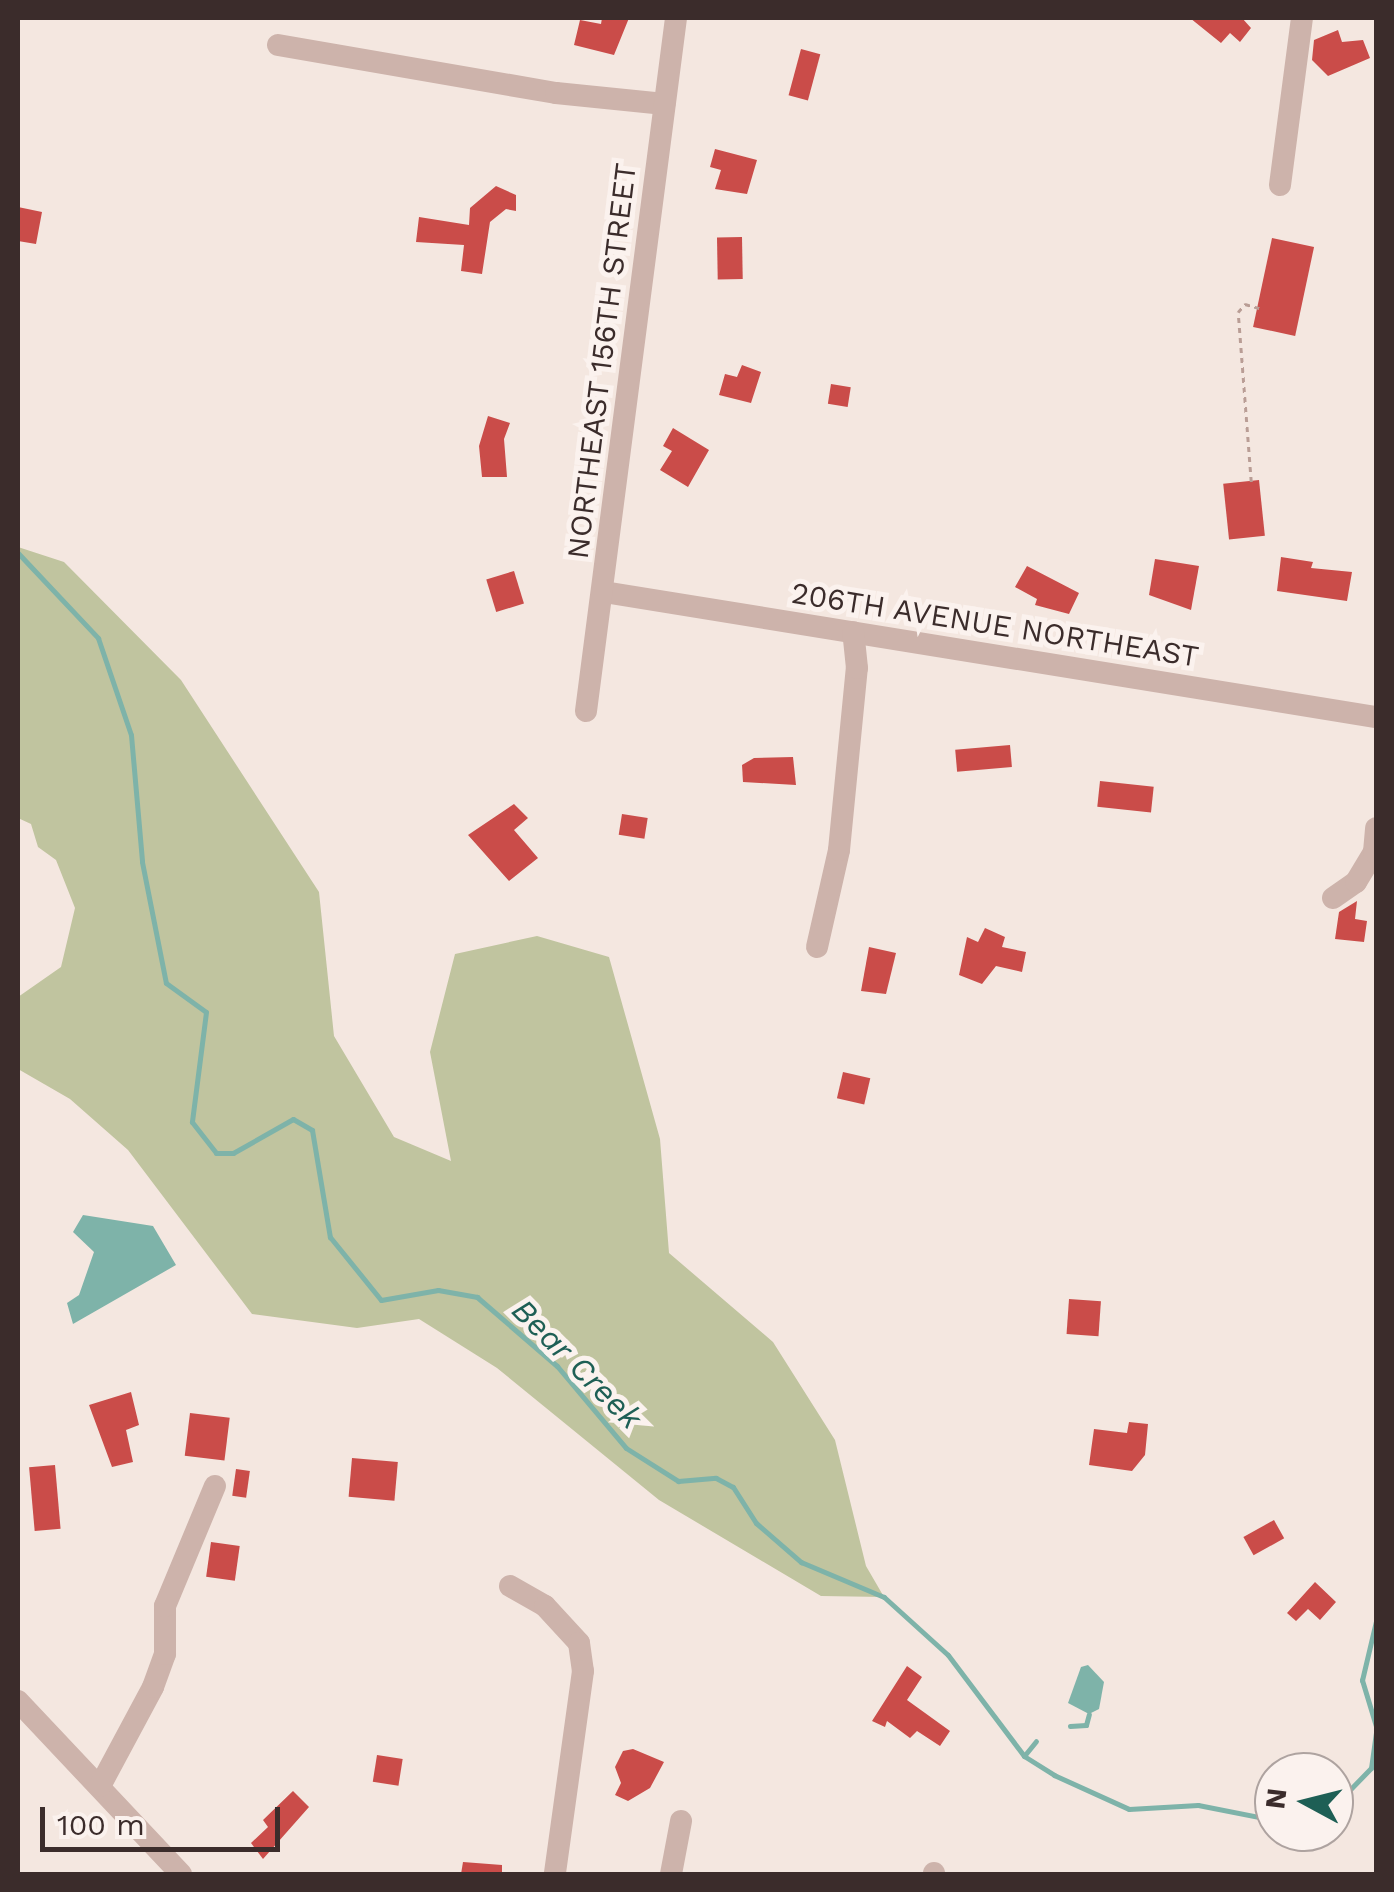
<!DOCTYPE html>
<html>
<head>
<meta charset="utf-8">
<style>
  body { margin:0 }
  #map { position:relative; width:1394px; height:1892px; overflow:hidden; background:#f4e7e0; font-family:"Work Sans",sans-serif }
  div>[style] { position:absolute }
  .green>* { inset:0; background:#c0c49f }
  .water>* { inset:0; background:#7eb3a9 }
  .stream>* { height:5px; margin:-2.5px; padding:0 2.5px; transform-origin:2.5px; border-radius:2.5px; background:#7eb3a9 }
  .building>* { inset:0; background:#ca4c49; transform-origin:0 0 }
  .path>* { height:2.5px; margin-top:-1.25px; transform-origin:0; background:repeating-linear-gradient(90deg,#b99d95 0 5px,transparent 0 10px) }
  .minor>* { height:22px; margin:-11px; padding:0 11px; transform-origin:11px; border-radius:11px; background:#cdb3ab }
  span { translate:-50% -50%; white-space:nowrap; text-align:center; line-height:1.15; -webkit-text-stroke:10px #fbf2ee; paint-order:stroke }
  .street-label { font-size:30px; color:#3b2c2b }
  .water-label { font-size:32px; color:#1e5f55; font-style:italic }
  .frame { position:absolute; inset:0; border:20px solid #3b2c2b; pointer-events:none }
  .north { position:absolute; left:1254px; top:1752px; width:100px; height:100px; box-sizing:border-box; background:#fbf2ee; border:2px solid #aea3a0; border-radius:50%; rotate:277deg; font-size:28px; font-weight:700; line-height:40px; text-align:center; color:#3b2c2b }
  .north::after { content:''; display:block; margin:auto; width:35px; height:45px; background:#1e5f55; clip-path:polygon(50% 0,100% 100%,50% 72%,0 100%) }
  .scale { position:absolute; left:40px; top:1807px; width:240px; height:45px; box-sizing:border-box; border:5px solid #3b2c2b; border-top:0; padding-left:12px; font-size:30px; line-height:35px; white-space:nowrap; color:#3b2c2b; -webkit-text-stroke:8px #fbf2ee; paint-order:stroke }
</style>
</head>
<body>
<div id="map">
  <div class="green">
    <i style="clip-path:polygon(18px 547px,64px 562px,181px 680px,319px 892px,334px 1036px,394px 1137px,451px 1161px,430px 1052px,455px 954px,537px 936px,609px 957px,660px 1139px,669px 1253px,773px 1342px,835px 1440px,866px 1566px,884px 1597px,821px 1596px,659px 1500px,497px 1368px,419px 1319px,357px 1328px,252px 1314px,128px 1150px,70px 1099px,18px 1069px,18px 997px,61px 967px,75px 908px,56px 860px,38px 847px,31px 824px,18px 818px)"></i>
  </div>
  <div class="water">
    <i style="clip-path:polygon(83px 1215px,153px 1226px,176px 1265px,73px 1324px,67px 1303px,79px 1295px,94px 1252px,73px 1232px)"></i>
    <i style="clip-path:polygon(1088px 1665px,1104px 1682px,1099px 1709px,1089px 1714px,1068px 1703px,1081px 1667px)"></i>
  </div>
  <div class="stream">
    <i style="left:18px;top:553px;width:117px;rotate:46.7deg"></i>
    <i style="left:98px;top:638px;width:102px;rotate:71.2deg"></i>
    <i style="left:131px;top:735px;width:127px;rotate:85deg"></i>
    <i style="left:142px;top:862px;width:123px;rotate:78.8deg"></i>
    <i style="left:166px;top:983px;width:49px;rotate:35.9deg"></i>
    <i style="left:206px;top:1012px;width:111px;rotate:97.3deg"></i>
    <i style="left:192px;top:1122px;width:39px;rotate:52deg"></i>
    <i style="left:216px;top:1153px;width:17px"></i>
    <i style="left:233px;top:1153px;width:69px;rotate:-29.5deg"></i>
    <i style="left:293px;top:1119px;width:22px;rotate:30deg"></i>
    <i style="left:312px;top:1130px;width:109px;rotate:80.5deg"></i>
    <i style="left:330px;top:1237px;width:81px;rotate:51deg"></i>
    <i style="left:381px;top:1300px;width:58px;rotate:-10deg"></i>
    <i style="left:438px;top:1290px;width:40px;rotate:10deg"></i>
    <i style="left:477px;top:1297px;width:106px;rotate:40.8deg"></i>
    <i style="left:557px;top:1366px;width:107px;rotate:49.9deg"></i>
    <i style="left:626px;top:1448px;width:62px;rotate:32.4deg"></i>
    <i style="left:678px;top:1481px;width:38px;rotate:-5deg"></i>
    <i style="left:716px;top:1478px;width:19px;rotate:28deg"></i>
    <i style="left:733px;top:1487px;width:43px;rotate:57.4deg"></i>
    <i style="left:756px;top:1523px;width:60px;rotate:40.9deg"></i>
    <i style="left:801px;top:1562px;width:90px;rotate:22.9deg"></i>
    <i style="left:884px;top:1597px;width:86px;rotate:42.2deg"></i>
    <i style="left:948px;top:1655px;width:126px;rotate:53deg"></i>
    <i style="left:1024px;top:1756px;width:36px;rotate:32deg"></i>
    <i style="left:1054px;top:1775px;width:82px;rotate:24.4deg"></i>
    <i style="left:1129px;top:1809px;width:69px;rotate:-3.3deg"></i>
    <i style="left:1198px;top:1805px;width:77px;rotate:11.2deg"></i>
    <i style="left:1376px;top:1621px;width:61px;rotate:103.3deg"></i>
    <i style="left:1362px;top:1680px;width:48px;rotate:73.1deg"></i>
    <i style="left:1070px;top:1726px;width:16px;rotate:-4deg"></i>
    <i style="left:1086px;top:1725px;width:11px;rotate:-75deg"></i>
    <i style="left:1024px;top:1756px;width:19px;rotate:-51deg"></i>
    <i style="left:1334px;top:1806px;width:53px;rotate:-45.8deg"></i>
    <i style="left:1371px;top:1768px;width:36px;rotate:-82deg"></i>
  </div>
  <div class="building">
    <i style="clip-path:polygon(602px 18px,629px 18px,614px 55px,574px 45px,580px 20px,601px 24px)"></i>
    <i style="clip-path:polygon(1190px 18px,1242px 18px,1251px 28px,1240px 42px,1230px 33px,1221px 43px)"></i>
    <i style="clip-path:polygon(1338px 30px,1342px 42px,1363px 40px,1370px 58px,1328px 76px,1312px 60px,1314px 40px)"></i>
    <i style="left:801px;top:49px;width:20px;height:48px;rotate:15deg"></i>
    <i style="clip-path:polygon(715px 149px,757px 160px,747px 194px,715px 189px,721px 170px,710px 167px)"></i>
    <i style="clip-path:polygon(496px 186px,516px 195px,516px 211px,506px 209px,490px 222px,482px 274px,461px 271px,464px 245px,416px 242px,419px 217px,469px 225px,470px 208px)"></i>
    <i style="clip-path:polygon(18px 207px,42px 212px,36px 244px,18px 241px)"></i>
    <i style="left:742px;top:237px;width:42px;height:25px;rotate:89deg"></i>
    <i style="left:1272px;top:238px;width:43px;height:91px;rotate:12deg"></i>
    <i style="clip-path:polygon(742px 365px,761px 372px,751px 403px,719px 395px,725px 374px,737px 377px)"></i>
    <i style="left:831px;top:384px;width:20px;height:20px;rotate:9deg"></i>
    <i style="clip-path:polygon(488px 416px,510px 423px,504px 439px,507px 477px,482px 477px,479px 446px)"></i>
    <i style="clip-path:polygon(673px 428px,709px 450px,688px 487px,660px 470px,672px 451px,663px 446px)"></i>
    <i style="left:1259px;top:480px;width:56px;height:36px;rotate:84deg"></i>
    <i style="clip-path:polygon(1281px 557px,1313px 562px,1311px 568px,1352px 572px,1347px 601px,1277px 591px)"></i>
    <i style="clip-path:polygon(1155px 559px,1199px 566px,1191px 610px,1149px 595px)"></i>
    <i style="clip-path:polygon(1027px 566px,1079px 593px,1069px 614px,1035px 605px,1037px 599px,1015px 587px)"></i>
    <i style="left:514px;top:571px;width:34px;height:29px;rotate:73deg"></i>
    <i style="left:1010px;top:745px;width:22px;height:55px;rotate:85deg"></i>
    <i style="clip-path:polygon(793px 757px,796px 785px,743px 782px,742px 765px,754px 758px)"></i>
    <i style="left:1100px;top:781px;width:54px;height:26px;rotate:6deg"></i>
    <i style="clip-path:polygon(514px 804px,528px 818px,514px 830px,538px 858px,509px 881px,468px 835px)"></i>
    <i style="left:622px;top:814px;width:26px;height:21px;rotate:9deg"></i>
    <i style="clip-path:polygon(1357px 901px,1355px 919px,1367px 921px,1364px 942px,1335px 939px,1339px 912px)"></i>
    <i style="clip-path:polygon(985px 928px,1005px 937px,1002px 947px,1026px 952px,1022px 972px,996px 966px,982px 984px,959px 975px,967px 937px,978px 942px)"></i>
    <i style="clip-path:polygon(869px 947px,896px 953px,886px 994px,861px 991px)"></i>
    <i style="left:843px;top:1072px;width:28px;height:27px;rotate:13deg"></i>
    <i style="left:1069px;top:1299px;width:32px;height:35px;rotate:4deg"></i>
    <i style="clip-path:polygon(131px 1392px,139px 1425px,126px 1430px,133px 1462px,112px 1467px,89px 1405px)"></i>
    <i style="left:190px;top:1413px;width:40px;height:43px;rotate:7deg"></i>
    <i style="clip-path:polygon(1129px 1422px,1148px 1424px,1145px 1455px,1132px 1471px,1089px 1465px,1094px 1429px,1127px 1433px)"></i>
    <i style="left:352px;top:1458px;width:46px;height:39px;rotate:5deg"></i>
    <i style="left:55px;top:1465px;width:64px;height:26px;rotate:85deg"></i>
    <i style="left:236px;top:1469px;width:14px;height:27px;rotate:8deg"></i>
    <i style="left:1274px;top:1520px;width:21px;height:35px;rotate:61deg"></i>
    <i style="left:211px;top:1542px;width:29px;height:35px;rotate:8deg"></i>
    <i style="clip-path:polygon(1315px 1582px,1336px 1602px,1320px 1620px,1308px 1609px,1296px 1621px,1287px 1613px)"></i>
    <i style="clip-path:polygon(907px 1666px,922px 1677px,907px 1700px,950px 1731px,940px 1746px,917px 1731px,910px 1738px,887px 1721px,885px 1727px,872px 1721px)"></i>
    <i style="clip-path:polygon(633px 1749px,664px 1762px,650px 1788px,628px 1801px,615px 1795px,621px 1783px,615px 1767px,623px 1751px)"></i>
    <i style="left:377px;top:1755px;width:26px;height:27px;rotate:9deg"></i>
    <i style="clip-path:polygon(293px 1791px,309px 1807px,263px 1859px,251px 1843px,268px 1827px,263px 1820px)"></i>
    <i style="clip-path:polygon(463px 1862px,502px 1865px,502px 1874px,461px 1874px)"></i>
  </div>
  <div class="path">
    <i style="left:1251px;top:482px;width:170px;rotate:-94.4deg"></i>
    <i style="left:1238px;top:312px;width:11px;rotate:-49deg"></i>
    <i style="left:1245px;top:304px;width:15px;rotate:16deg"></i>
  </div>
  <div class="minor">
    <i style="left:278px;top:45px;width:282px;rotate:9.8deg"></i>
    <i style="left:556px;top:93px;width:109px;rotate:5.8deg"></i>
    <i style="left:1280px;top:185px;width:168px;rotate:-82.5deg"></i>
    <i style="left:604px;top:592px;width:782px;rotate:9.2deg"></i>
    <i style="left:586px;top:711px;width:699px;rotate:-82.6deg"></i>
    <i style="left:1333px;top:898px;width:28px;rotate:-35deg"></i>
    <i style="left:1356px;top:882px;width:35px;rotate:-59deg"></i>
    <i style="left:1374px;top:852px;width:24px;rotate:-85deg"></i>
    <i style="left:817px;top:947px;width:99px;rotate:-77.2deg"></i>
    <i style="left:839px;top:850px;width:183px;rotate:-84.4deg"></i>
    <i style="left:857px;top:668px;width:36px;rotate:-96deg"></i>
    <i style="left:510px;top:1586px;width:40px;rotate:29.7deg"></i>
    <i style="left:545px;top:1606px;width:50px;rotate:47.4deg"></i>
    <i style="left:579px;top:1643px;width:28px;rotate:82deg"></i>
    <i style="left:583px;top:1671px;width:205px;rotate:97.9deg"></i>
    <i style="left:18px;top:1701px;width:238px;rotate:46.7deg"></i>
    <i style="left:100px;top:1786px;width:112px;rotate:-61.8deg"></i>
    <i style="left:153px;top:1687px;width:35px;rotate:-70deg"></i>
    <i style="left:165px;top:1654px;width:48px;rotate:-90deg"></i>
    <i style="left:165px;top:1606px;width:130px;rotate:-67.4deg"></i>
    <i style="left:671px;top:1874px;width:54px;rotate:-79.3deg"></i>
    <i style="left:934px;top:1874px;width:1px;rotate:-90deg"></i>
  </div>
  <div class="street-label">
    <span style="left:602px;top:361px;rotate:-83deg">NORTHEAST 156TH STREET</span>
    <span style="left:995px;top:625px;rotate:9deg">206TH AVENUE NORTHEAST</span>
  </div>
  <div class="water-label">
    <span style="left:577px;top:1364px;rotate:45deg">Bear Creek</span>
  </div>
  <div class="frame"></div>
  <div class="north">N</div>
  <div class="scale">100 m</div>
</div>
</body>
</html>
